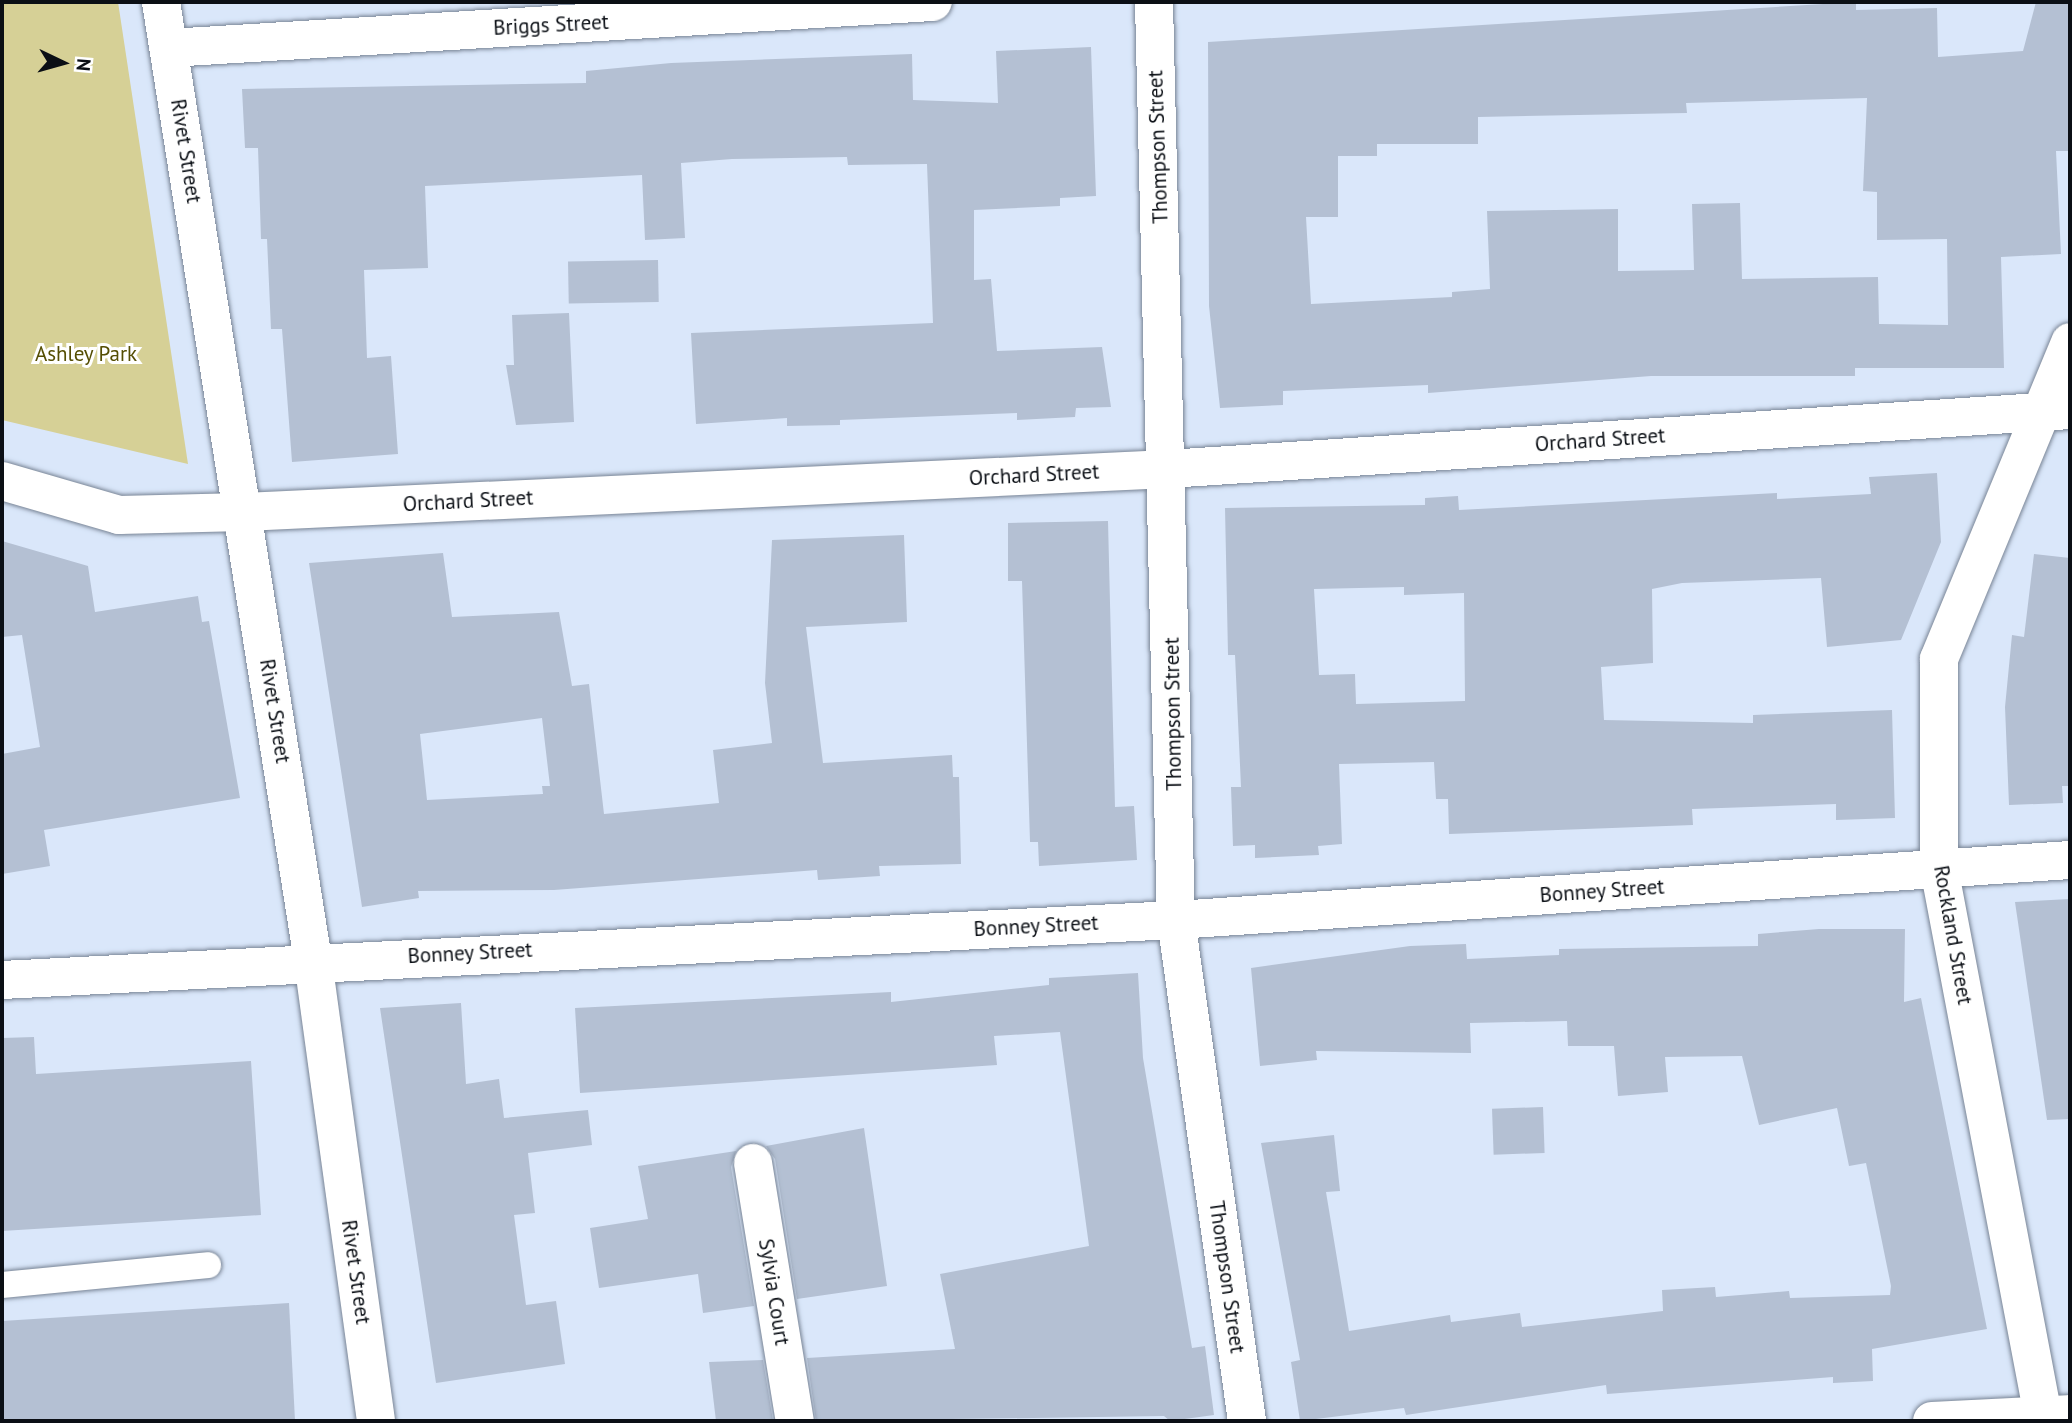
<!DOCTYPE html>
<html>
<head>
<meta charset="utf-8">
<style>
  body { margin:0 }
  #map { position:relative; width:2072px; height:1423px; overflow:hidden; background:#dae7fa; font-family:"PT Sans",sans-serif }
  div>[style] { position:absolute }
  .green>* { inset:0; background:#d6d096 }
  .building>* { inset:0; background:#b4c0d3; transform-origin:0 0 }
  .roads { filter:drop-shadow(0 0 2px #788495) drop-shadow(0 0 2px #788495) }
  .service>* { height:26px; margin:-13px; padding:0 13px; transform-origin:13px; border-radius:13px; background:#fff }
  .minor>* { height:38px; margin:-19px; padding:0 19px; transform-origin:19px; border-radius:19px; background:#fff }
  .tertiary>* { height:38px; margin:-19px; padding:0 19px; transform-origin:19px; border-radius:19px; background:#fff }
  span { translate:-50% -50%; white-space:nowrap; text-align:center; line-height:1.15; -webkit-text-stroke:6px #fff; paint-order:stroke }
  .street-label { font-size:21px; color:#0b0f15 }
  .park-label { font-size:21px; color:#554e04 }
  .frame { position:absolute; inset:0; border:4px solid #0b0f15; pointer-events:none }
  .north { position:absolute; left:28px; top:28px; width:70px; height:70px; -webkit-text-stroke:5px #fff; paint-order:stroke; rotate:95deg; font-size:19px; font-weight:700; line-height:28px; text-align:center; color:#0b0f15 }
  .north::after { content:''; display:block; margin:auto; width:24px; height:32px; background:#0b0f15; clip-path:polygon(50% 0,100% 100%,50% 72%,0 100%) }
</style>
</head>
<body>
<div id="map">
  <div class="green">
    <i style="clip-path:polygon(2px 2px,118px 2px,188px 464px,2px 420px)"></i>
  </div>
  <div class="building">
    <i style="clip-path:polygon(evenodd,1856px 2px,1856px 10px,1937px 8px,1938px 57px,2023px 51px,2036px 2px,2070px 2px,2070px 151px,2056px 151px,2061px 254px,2001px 257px,2004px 368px,1855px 368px,1855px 376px,1651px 376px,1428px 393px,1428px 385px,1283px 391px,1283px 405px,1220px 408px,1209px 306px,1208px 42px,1856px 2px,1867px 98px,1863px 191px,1877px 192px,1877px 240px,1947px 239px,1948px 325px,1879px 324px,1878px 277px,1742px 279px,1740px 203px,1692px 204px,1694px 270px,1618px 271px,1618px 209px,1487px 211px,1490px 289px,1452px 292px,1452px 297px,1311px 304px,1306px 217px,1338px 217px,1338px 156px,1377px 156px,1377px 144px,1478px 144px,1478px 117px,1687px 113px,1686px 103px,1867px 98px)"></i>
    <i style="clip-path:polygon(1091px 47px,1096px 196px,1060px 198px,1060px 206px,974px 210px,974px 280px,991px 279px,997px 351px,1102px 347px,1111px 407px,1076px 408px,1075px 417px,1017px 420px,1017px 413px,840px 420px,840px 425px,787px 426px,787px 418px,696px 424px,691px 333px,933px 323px,927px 164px,848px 165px,847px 157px,732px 159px,681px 163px,685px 238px,645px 240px,642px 175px,425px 186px,428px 268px,364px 270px,367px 358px,391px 356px,398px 454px,292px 462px,282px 329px,271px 329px,267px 239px,261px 239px,258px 148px,245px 148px,242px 89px,586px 83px,586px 71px,671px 63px,912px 54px,913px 100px,998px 103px,996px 51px)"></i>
    <i style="left:658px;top:260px;width:42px;height:90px;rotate:89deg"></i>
    <i style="clip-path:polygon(569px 313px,574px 422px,516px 425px,506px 365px,514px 365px,512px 315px)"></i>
    <i style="clip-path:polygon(evenodd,1937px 473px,1941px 542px,1901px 640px,1827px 647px,1821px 578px,1682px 583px,1652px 589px,1653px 663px,1601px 667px,1604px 720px,1753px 723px,1753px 715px,1892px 710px,1895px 818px,1836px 820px,1836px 804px,1692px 809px,1693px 825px,1449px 834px,1448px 799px,1436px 799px,1434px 762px,1339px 764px,1342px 844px,1318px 846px,1319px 855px,1255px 858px,1255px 845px,1233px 846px,1231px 787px,1241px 787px,1235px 655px,1228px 655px,1225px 508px,1425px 505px,1425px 498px,1458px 496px,1459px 510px,1777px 493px,1777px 499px,1871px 494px,1869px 477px,1937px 473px,1404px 587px,1404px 595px,1464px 593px,1465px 701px,1356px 704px,1355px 674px,1319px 675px,1314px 589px,1404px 587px)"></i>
    <i style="clip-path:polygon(1108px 521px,1115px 807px,1134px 806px,1137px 860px,1039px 866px,1038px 842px,1030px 842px,1022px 581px,1008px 581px,1008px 523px)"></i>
    <i style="clip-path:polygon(evenodd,904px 535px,907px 622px,806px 627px,823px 763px,952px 755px,953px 777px,959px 777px,961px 864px,879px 866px,880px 876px,818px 880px,817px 870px,554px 890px,418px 891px,419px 898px,362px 907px,309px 563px,443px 553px,452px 617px,559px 612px,572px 686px,589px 684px,604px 814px,719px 803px,713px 750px,772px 743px,765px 683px,772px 540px,904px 535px,542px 718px,550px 786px,542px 786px,543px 794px,427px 800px,420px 734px,542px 718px)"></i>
    <i style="clip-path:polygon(2px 541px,88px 566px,95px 612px,198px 596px,202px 622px,209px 621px,240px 798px,44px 830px,50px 866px,2px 874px,2px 754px,40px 747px,22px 635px,2px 637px)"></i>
    <i style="clip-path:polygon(2034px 554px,2070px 558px,2068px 786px,2062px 786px,2063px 803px,2009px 805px,2005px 707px,2012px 635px,2024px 637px)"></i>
    <i style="clip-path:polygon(2070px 899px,2070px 1119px,2047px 1120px,2015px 902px)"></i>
    <i style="clip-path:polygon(1819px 929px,1905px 929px,1904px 1002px,1921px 998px,1987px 1329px,1872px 1349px,1873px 1381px,1833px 1383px,1833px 1377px,1607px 1394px,1606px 1385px,1406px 1415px,1404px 1408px,1300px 1421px,1291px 1362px,1300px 1360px,1261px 1143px,1334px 1135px,1340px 1191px,1326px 1192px,1349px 1331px,1450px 1315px,1451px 1322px,1520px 1313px,1522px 1327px,1663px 1311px,1662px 1290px,1715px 1287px,1716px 1297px,1789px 1291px,1790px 1298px,1890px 1295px,1891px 1286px,1866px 1163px,1849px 1166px,1837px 1108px,1759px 1125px,1742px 1056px,1665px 1057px,1668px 1092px,1618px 1096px,1614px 1046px,1568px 1046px,1567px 1021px,1470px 1023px,1471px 1053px,1316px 1051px,1317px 1060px,1260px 1066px,1251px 968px,1410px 946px,1466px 944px,1467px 959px,1559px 955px,1559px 949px,1758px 946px,1758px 934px)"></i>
    <i style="clip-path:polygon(1138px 973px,1143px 1058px,1192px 1348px,1205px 1346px,1214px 1415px,1170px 1421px,1164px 1416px,816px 1421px,807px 1358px,955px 1349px,940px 1274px,1089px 1246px,1060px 1032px,994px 1036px,997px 1065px,580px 1093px,575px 1008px,891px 992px,891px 1002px,1049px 985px,1049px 978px)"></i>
    <i style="clip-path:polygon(461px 1003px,466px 1084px,499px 1079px,504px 1118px,588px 1110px,592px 1145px,528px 1153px,535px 1213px,514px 1215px,526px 1305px,556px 1301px,565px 1364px,436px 1383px,380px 1008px)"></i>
    <i style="clip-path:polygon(34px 1037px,36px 1074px,251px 1061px,261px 1215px,2px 1231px,2px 1038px)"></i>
    <i style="left:1543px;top:1107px;width:46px;height:51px;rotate:88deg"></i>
    <i style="clip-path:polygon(864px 1128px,887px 1286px,797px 1299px,775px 1159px,766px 1146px)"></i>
    <i style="clip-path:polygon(736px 1151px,731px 1167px,754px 1306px,703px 1313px,698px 1274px,599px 1288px,590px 1228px,648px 1219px,638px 1166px)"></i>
    <i style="clip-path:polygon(289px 1303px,295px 1421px,2px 1421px,2px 1321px)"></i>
    <i style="clip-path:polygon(763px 1360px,773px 1421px,716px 1421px,709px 1362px)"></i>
  </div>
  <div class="roads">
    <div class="service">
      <i style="left:2px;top:1285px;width:207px;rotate:-5.5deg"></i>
    </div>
    <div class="minor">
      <i style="left:1154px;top:2px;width:918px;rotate:88.63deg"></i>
      <i style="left:1176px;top:920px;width:506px;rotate:81.93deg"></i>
      <i style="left:169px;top:48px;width:765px;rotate:-3.45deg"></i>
      <i style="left:2px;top:980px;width:1176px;rotate:-2.93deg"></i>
      <i style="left:1176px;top:920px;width:896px;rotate:-3.84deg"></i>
      <i style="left:753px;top:1163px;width:261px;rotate:80.8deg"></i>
      <i style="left:1932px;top:1421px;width:136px;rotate:-2.9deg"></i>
      <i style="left:2044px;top:1421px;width:563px;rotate:-100.75deg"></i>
      <i style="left:1939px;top:868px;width:209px;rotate:-90deg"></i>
      <i style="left:1939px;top:659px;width:343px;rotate:-67.5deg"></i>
    </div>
    <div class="tertiary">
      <i style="left:161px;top:2px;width:971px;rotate:80.99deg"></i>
      <i style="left:313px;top:961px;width:464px;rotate:82.2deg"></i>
      <i style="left:2px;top:481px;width:122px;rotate:16.2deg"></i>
      <i style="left:119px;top:515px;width:125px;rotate:-1.4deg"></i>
      <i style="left:244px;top:512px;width:925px;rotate:-2.66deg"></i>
      <i style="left:1168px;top:469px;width:904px;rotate:-3.74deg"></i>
    </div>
  </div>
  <div class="street-label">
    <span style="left:551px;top:25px;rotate:-3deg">Briggs Street</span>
    <span style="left:1158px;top:147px;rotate:-92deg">Thompson Street</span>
    <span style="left:186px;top:151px;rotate:81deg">Rivet Street</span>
    <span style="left:1600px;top:440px;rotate:-4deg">Orchard Street</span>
    <span style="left:1034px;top:475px;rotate:-3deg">Orchard Street</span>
    <span style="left:468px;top:501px;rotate:-3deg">Orchard Street</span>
    <span style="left:275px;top:711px;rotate:81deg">Rivet Street</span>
    <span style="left:1173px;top:714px;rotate:-91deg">Thompson Street</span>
    <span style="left:1602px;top:891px;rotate:-4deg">Bonney Street</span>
    <span style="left:1036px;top:926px;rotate:-3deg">Bonney Street</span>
    <span style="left:1953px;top:935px;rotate:80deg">Rockland Street</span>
    <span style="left:470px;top:953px;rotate:-3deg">Bonney Street</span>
    <span style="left:356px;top:1272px;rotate:82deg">Rivet Street</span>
    <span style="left:1227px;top:1277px;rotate:82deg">Thompson Street</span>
    <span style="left:774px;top:1292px;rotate:81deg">Sylvia Court</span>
  </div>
  <div class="park-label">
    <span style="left:86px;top:354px">Ashley Park</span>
  </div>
  <div class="frame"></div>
  <div class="north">N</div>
</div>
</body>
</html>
